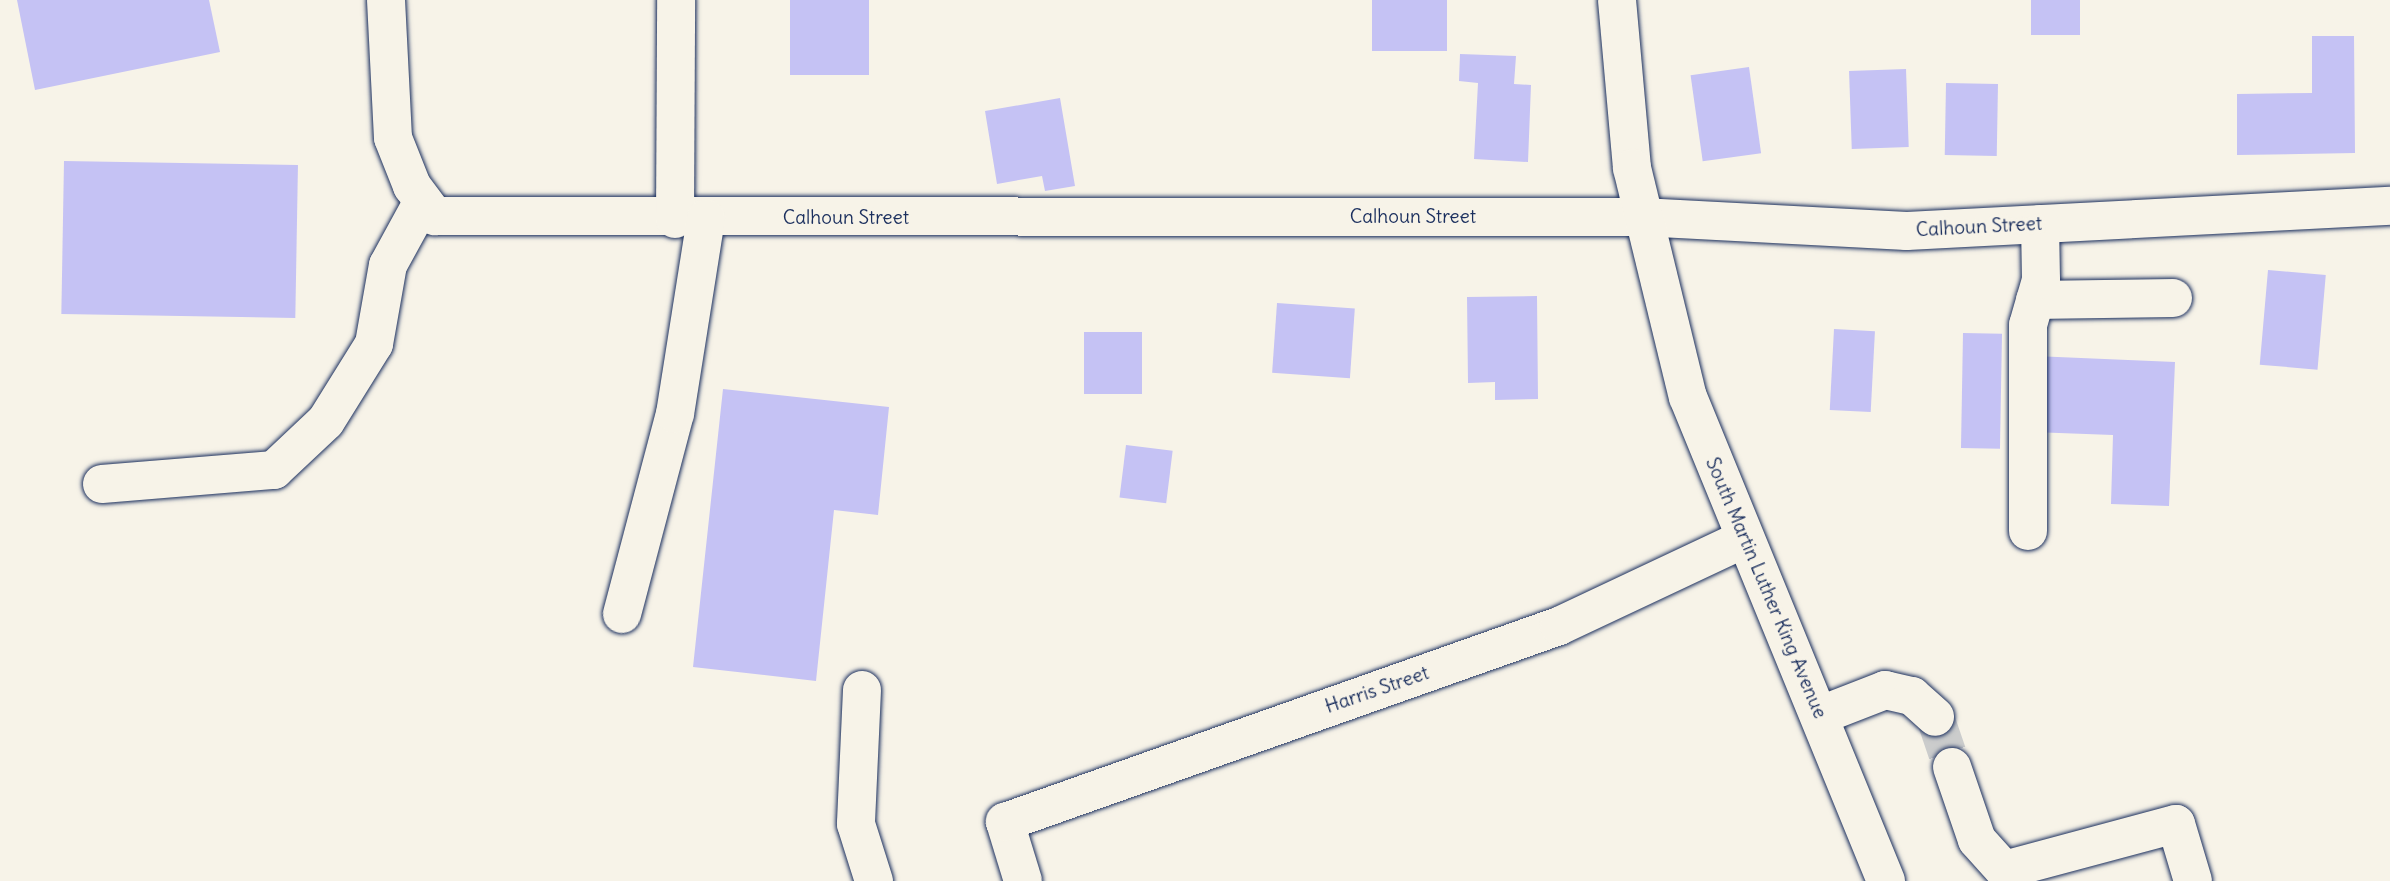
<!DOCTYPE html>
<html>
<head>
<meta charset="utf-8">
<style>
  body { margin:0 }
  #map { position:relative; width:2390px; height:881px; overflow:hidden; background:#f7f3e8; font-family:Delius,sans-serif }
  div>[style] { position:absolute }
  .building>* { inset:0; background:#c5c2f4; transform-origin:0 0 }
  .minor-tunnel>* { height:38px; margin-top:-19px; transform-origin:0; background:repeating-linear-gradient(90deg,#cbcccc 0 38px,transparent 0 57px) }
  .roads { filter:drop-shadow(0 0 2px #1b2f5e) drop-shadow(0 0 2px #1b2f5e) }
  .minor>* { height:38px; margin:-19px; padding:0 19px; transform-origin:19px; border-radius:19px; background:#f7f3e8 }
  span { translate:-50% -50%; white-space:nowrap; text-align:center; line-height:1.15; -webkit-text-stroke:7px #f7f3e8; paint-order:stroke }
  .street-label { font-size:19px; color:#1b2f5e }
</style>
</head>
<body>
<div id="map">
  <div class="building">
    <i style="clip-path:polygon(17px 0,209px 0,220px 52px,35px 90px)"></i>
    <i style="left:790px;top:0;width:79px;height:75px"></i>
    <i style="left:1372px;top:0;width:75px;height:51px"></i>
    <i style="left:2031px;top:0;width:49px;height:35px"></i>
    <i style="clip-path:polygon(2312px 36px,2354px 36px,2355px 153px,2237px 155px,2237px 94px,2312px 93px)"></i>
    <i style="clip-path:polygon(1460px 54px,1516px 56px,1514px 84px,1531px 85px,1528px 162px,1474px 159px,1478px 83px,1459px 81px)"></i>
    <i style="left:1749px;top:67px;width:87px;height:59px;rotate:82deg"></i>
    <i style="left:1906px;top:69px;width:78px;height:57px;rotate:88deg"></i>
    <i style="left:1946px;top:83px;width:52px;height:72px;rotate:1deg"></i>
    <i style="clip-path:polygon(1060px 98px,1075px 186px,1045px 191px,1042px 176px,997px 184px,985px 111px)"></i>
    <i style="left:64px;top:161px;width:234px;height:153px;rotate:1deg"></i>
    <i style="left:2268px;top:270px;width:58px;height:95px;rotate:5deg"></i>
    <i style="clip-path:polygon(1537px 296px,1538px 399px,1495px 400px,1495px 382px,1468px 383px,1467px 297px)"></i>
    <i style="left:1277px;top:303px;width:78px;height:70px;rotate:4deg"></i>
    <i style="left:1834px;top:329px;width:41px;height:81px;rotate:3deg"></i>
    <i style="left:1084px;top:332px;width:58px;height:62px"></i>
    <i style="left:1963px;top:333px;width:39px;height:115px;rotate:1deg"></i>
    <i style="clip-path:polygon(2034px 356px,2175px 362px,2169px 506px,2111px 504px,2113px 435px,2031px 432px)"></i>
    <i style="clip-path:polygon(723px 389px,889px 407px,878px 515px,834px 510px,816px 681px,693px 667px)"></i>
    <i style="left:1126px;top:445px;width:47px;height:53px;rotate:7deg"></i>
  </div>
  <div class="minor-tunnel">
    <i style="left:1935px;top:717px;width:53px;rotate:71.2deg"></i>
  </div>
  <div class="roads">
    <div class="minor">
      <i style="left:386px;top:0;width:138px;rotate:87.1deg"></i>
      <i style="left:393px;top:138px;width:52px;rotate:68.4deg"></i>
      <i style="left:412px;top:186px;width:38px;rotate:53deg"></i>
      <i style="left:435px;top:216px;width:1206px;rotate:0.05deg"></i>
      <i style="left:1641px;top:217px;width:266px;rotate:3deg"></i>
      <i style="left:1907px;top:231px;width:484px;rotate:-3deg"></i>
      <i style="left:1617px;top:0;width:169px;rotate:84.9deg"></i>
      <i style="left:1632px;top:168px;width:236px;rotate:76.3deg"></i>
      <i style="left:1688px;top:397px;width:523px;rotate:67.75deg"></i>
      <i style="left:675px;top:219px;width:219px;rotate:-89.7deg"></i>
      <i style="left:2035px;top:300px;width:138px;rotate:-0.8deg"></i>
      <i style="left:102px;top:484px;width:173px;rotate:-4.7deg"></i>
      <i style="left:274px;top:470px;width:71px;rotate:-43.3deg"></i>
      <i style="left:326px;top:421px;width:91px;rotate:-58.1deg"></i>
      <i style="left:374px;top:344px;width:80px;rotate:-80deg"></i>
      <i style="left:388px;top:265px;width:71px;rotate:-61.3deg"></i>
      <i style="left:2028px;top:531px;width:206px;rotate:-90deg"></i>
      <i style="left:2028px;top:325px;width:47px;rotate:-73.9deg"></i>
      <i style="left:2041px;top:280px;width:56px;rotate:-91deg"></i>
      <i style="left:622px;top:614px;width:207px;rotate:-75.2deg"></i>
      <i style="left:675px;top:414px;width:198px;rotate:-81deg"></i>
      <i style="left:862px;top:690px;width:134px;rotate:92.6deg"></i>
      <i style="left:856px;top:824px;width:60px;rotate:72.5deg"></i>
      <i style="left:1821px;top:715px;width:69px;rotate:-21.3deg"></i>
      <i style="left:1885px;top:690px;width:28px;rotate:13deg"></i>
      <i style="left:1912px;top:696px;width:31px;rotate:42deg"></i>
      <i style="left:1952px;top:767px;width:77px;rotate:71.1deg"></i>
      <i style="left:1977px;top:840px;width:40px;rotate:48deg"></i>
      <i style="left:2004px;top:870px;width:178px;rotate:-15deg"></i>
      <i style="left:2176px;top:824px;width:59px;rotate:73.4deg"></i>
      <i style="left:1023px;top:881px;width:62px;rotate:-107deg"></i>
      <i style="left:1005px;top:822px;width:588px;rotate:-19.48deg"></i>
      <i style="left:1559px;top:626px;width:202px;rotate:-25.2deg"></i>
    </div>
  </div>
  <div class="street-label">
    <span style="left:1413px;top:217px">Calhoun Street</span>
    <span style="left:846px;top:218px">Calhoun Street</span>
    <span style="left:1979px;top:227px;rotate:-3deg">Calhoun Street</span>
    <span style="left:1766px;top:588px;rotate:67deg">South Martin Luther King Avenue</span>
    <span style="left:1377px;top:690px;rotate:-19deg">Harris Street</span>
  </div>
</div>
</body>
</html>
